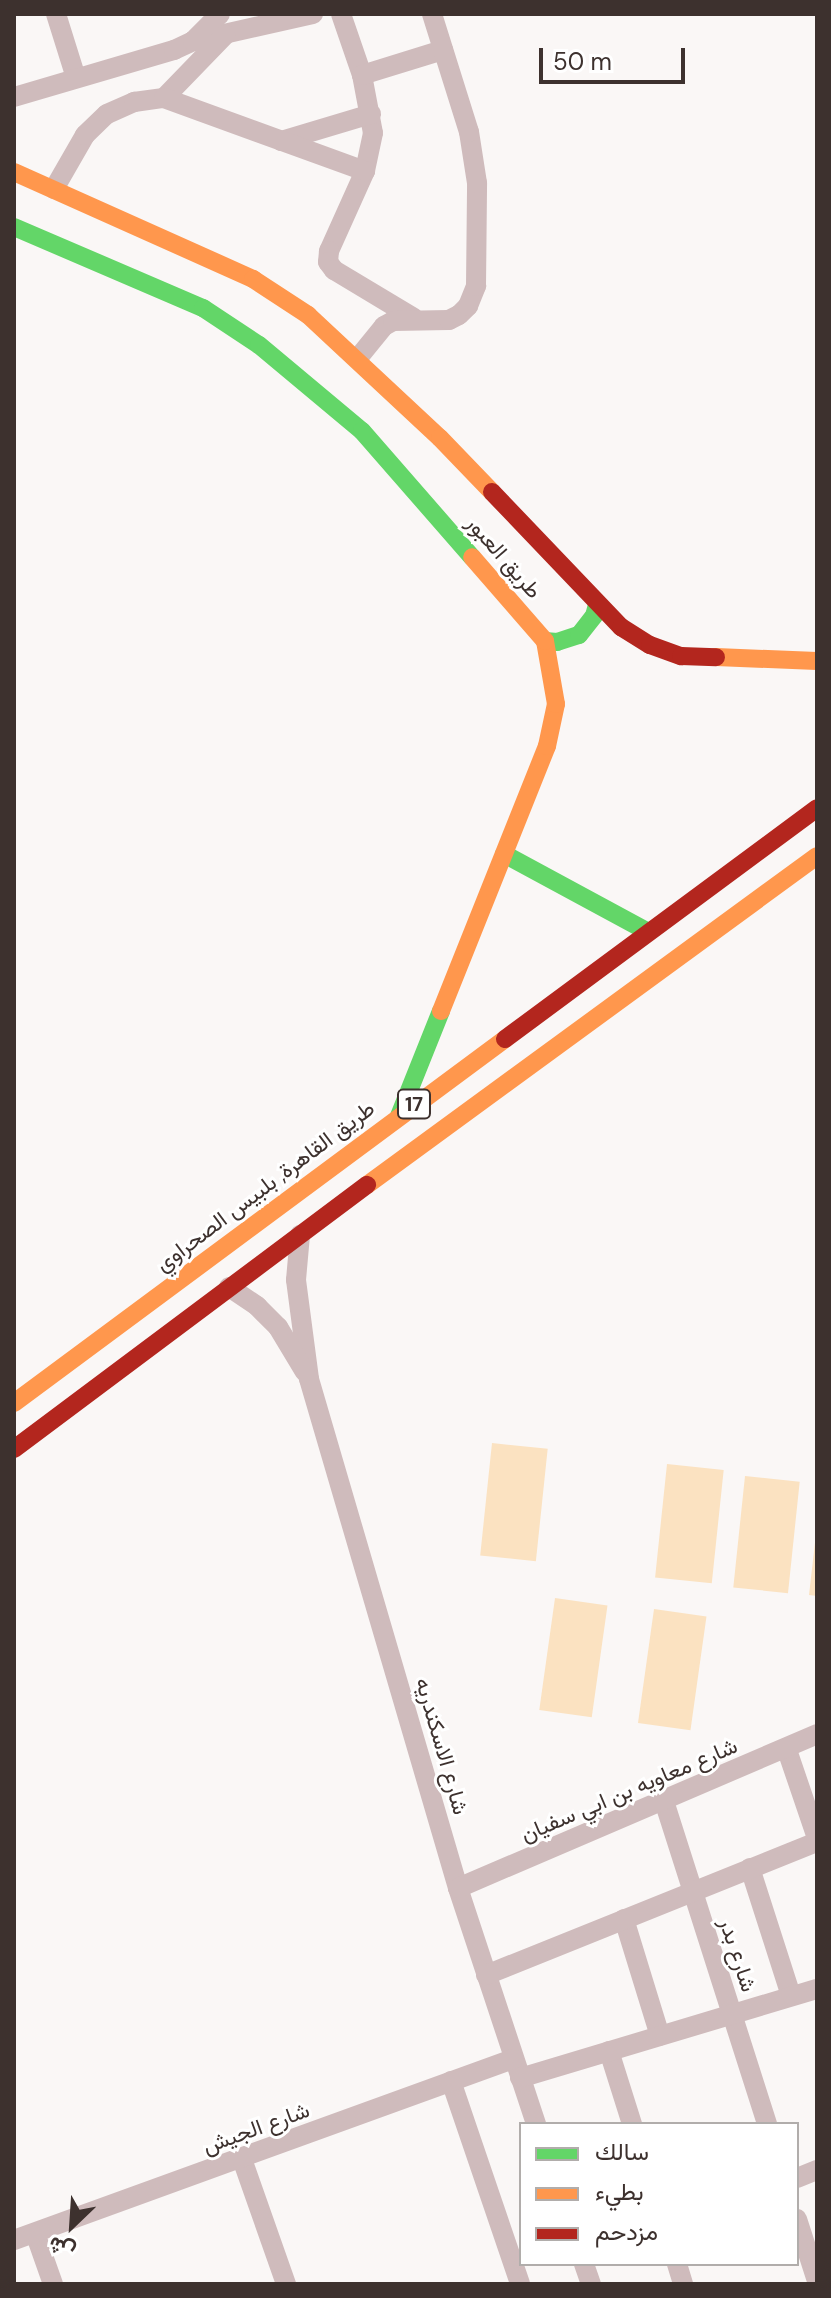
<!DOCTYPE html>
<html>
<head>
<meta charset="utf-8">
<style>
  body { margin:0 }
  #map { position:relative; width:831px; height:2298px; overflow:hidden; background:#faf7f6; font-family:"DM Sans",Vazirmatn,sans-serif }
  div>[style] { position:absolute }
  .green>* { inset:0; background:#fbe2c1; transform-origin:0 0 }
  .street>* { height:20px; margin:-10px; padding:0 10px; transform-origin:10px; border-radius:10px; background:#cfbbbc }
  .fast>* { height:18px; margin:-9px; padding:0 9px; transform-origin:9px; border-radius:9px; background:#63d668 }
  .slow>* { height:18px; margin:-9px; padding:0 9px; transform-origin:9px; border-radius:9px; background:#ff974d }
  .jam>* { height:18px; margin:-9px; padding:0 9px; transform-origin:9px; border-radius:9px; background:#b3261e }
  span { translate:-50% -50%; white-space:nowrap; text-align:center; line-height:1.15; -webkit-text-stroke:6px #fff; paint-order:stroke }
  .shield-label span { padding:2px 6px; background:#fff; border:2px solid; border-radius:6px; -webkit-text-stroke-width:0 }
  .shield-label { font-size:20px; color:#3d312e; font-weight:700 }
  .street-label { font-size:22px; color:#3d312e }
  .frame { position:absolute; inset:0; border:16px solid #3d312e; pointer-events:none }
  .legend { position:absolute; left:519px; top:2122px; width:280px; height:144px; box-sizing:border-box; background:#fff; border:2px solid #b1adab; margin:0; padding:10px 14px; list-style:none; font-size:24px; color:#3d312e }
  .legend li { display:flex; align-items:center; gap:16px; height:40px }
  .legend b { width:40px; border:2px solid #b1adab }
  .north { position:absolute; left:32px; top:2186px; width:80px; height:80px; -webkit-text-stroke:6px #fff; paint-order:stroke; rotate:205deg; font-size:22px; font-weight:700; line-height:32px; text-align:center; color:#3d312e }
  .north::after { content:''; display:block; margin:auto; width:28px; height:36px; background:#3d312e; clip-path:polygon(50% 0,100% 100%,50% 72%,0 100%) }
  .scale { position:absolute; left:539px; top:48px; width:146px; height:36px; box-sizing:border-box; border:4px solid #3d312e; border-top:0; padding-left:10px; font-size:24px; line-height:28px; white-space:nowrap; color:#3d312e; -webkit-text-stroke:6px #fff; paint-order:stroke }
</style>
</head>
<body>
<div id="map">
  <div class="green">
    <i style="left:492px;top:1443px;width:56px;height:113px;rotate:6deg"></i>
    <i style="left:667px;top:1464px;width:57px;height:114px;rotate:6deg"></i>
    <i style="left:745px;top:1476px;width:55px;height:112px;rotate:6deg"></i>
    <i style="clip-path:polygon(817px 1525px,817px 1596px,809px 1595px)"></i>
    <i style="left:555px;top:1598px;width:53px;height:113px;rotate:8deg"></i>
    <i style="left:654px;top:1609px;width:53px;height:115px;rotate:8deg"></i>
  </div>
  <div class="street">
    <i style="left:56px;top:14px;width:67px;rotate:72.6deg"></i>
    <i style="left:341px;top:14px;width:65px;rotate:71deg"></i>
    <i style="left:362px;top:75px;width:59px;rotate:79.3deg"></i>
    <i style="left:373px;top:133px;width:39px;rotate:102deg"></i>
    <i style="left:365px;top:171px;width:88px;rotate:114.2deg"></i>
    <i style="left:329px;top:251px;width:11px;rotate:95deg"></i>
    <i style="left:328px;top:262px;width:10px;rotate:53deg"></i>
    <i style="left:334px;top:270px;width:93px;rotate:31deg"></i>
    <i style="left:193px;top:41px;width:123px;rotate:-12.7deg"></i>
    <i style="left:362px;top:75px;width:85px;rotate:-17.2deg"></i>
    <i style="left:14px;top:97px;width:167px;rotate:-16.4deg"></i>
    <i style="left:174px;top:50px;width:21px;rotate:-25deg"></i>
    <i style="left:193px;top:41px;width:38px;rotate:-45deg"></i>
    <i style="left:164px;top:98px;width:88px;rotate:-45.9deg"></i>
    <i style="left:281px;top:141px;width:94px;rotate:-16.7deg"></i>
    <i style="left:54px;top:189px;width:62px;rotate:-60.1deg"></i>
    <i style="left:85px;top:135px;width:30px;rotate:-44deg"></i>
    <i style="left:107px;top:114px;width:30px;rotate:-24deg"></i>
    <i style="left:134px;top:102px;width:30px;rotate:-8deg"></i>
    <i style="left:164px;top:98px;width:214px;rotate:20deg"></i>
    <i style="left:358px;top:358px;width:41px;rotate:-50.9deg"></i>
    <i style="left:384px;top:326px;width:10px;rotate:-29deg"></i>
    <i style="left:393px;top:321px;width:56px;rotate:-1deg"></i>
    <i style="left:449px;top:320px;width:11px;rotate:-27deg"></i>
    <i style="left:459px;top:315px;width:13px;rotate:-45deg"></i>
    <i style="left:468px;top:306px;width:22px;rotate:-68deg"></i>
    <i style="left:476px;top:286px;width:103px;rotate:-89.4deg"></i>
    <i style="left:477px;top:183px;width:52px;rotate:-98.9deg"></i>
    <i style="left:469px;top:132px;width:124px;rotate:-107.4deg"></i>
    <i style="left:300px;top:1235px;width:45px;rotate:95.1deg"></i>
    <i style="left:296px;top:1280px;width:100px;rotate:82.5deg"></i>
    <i style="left:309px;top:1379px;width:530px;rotate:73.68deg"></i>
    <i style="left:458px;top:1888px;width:249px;rotate:71.7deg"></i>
    <i style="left:229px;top:1287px;width:34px;rotate:34deg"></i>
    <i style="left:257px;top:1306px;width:30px;rotate:45deg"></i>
    <i style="left:278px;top:1327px;width:52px;rotate:59deg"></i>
    <i style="left:787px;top:1750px;width:93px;rotate:71.2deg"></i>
    <i style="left:664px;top:1801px;width:339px;rotate:72.3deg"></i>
    <i style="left:750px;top:1868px;width:134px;rotate:72.2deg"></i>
    <i style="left:458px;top:1888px;width:391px;rotate:-23.2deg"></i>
    <i style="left:624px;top:1919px;width:122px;rotate:72.9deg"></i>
    <i style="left:486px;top:1975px;width:357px;rotate:-21.9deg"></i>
    <i style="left:609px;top:2051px;width:77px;rotate:72.5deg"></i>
    <i style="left:520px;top:2078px;width:310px;rotate:-16.7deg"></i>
    <i style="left:451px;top:2081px;width:214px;rotate:71.2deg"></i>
    <i style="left:242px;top:2159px;width:133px;rotate:70.6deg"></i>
    <i style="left:797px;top:2178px;width:22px;rotate:-22deg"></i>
    <i style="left:797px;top:2219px;width:65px;rotate:72.1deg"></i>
    <i style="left:35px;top:2233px;width:54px;rotate:70.6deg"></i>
    <i style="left:14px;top:2240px;width:531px;rotate:-19.94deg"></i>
    <i style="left:584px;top:2264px;width:21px;rotate:71deg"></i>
    <i style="left:677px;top:2264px;width:21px;rotate:73deg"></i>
  </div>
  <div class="fast">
    <i style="left:14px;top:227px;width:206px;rotate:23.2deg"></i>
    <i style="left:203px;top:308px;width:67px;rotate:33.5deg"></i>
    <i style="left:259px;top:345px;width:134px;rotate:39.9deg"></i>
    <i style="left:362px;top:431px;width:167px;rotate:48.9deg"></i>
    <i style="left:545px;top:641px;width:12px;rotate:5deg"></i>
    <i style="left:557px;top:642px;width:23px;rotate:-18deg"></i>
    <i style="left:579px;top:635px;width:24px;rotate:-52deg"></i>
    <i style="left:594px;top:616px;width:11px;rotate:-75deg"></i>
    <i style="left:504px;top:854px;width:164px;rotate:28.4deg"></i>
    <i style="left:399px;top:1116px;width:113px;rotate:-68.2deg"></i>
  </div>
  <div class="slow">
    <i style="left:14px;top:172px;width:262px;rotate:24.1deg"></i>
    <i style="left:253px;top:279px;width:66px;rotate:33.2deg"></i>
    <i style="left:308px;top:315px;width:180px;rotate:43deg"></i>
    <i style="left:440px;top:438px;width:75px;rotate:46.1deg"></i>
    <i style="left:716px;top:657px;width:101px;rotate:2.3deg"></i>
    <i style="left:441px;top:1011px;width:285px;rotate:-68.2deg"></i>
    <i style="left:547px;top:746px;width:43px;rotate:-77.9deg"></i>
    <i style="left:556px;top:704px;width:64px;rotate:-99.9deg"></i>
    <i style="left:545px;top:641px;width:111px;rotate:-131deg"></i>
    <i style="left:367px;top:1185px;width:557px;rotate:-36.17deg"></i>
    <i style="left:14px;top:1403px;width:611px;rotate:-36.55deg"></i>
  </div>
  <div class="jam">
    <i style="left:492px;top:492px;width:187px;rotate:46.3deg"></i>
    <i style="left:621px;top:627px;width:34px;rotate:32deg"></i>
    <i style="left:650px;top:645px;width:33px;rotate:20deg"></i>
    <i style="left:681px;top:656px;width:35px;rotate:2deg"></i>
    <i style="left:505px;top:1039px;width:388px;rotate:-36.5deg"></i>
    <i style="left:14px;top:1449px;width:441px;rotate:-36.8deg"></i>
  </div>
  <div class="shield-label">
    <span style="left:414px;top:1104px">17</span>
  </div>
  <div class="street-label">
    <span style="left:504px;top:557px;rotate:49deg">طريق العبور</span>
    <span style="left:265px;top:1186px;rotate:-37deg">طريق القاهرة, بلبيس الصحراوي</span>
    <span style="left:442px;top:1746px;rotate:74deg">شارع الاسكندريه</span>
    <span style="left:629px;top:1790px;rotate:-23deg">شارع معاويه بن ابي سفيان</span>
    <span style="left:738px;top:1955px;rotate:72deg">شارع بدر</span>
    <span style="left:256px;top:2128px;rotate:-20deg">شارع الجيش</span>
  </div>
  <div class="frame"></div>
  <ul class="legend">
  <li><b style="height:10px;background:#63d668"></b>سالك</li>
  <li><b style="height:10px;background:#ff974d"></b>بطيء</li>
  <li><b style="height:10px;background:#b3261e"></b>مزدحم</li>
  </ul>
  <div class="north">ش</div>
  <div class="scale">50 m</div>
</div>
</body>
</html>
